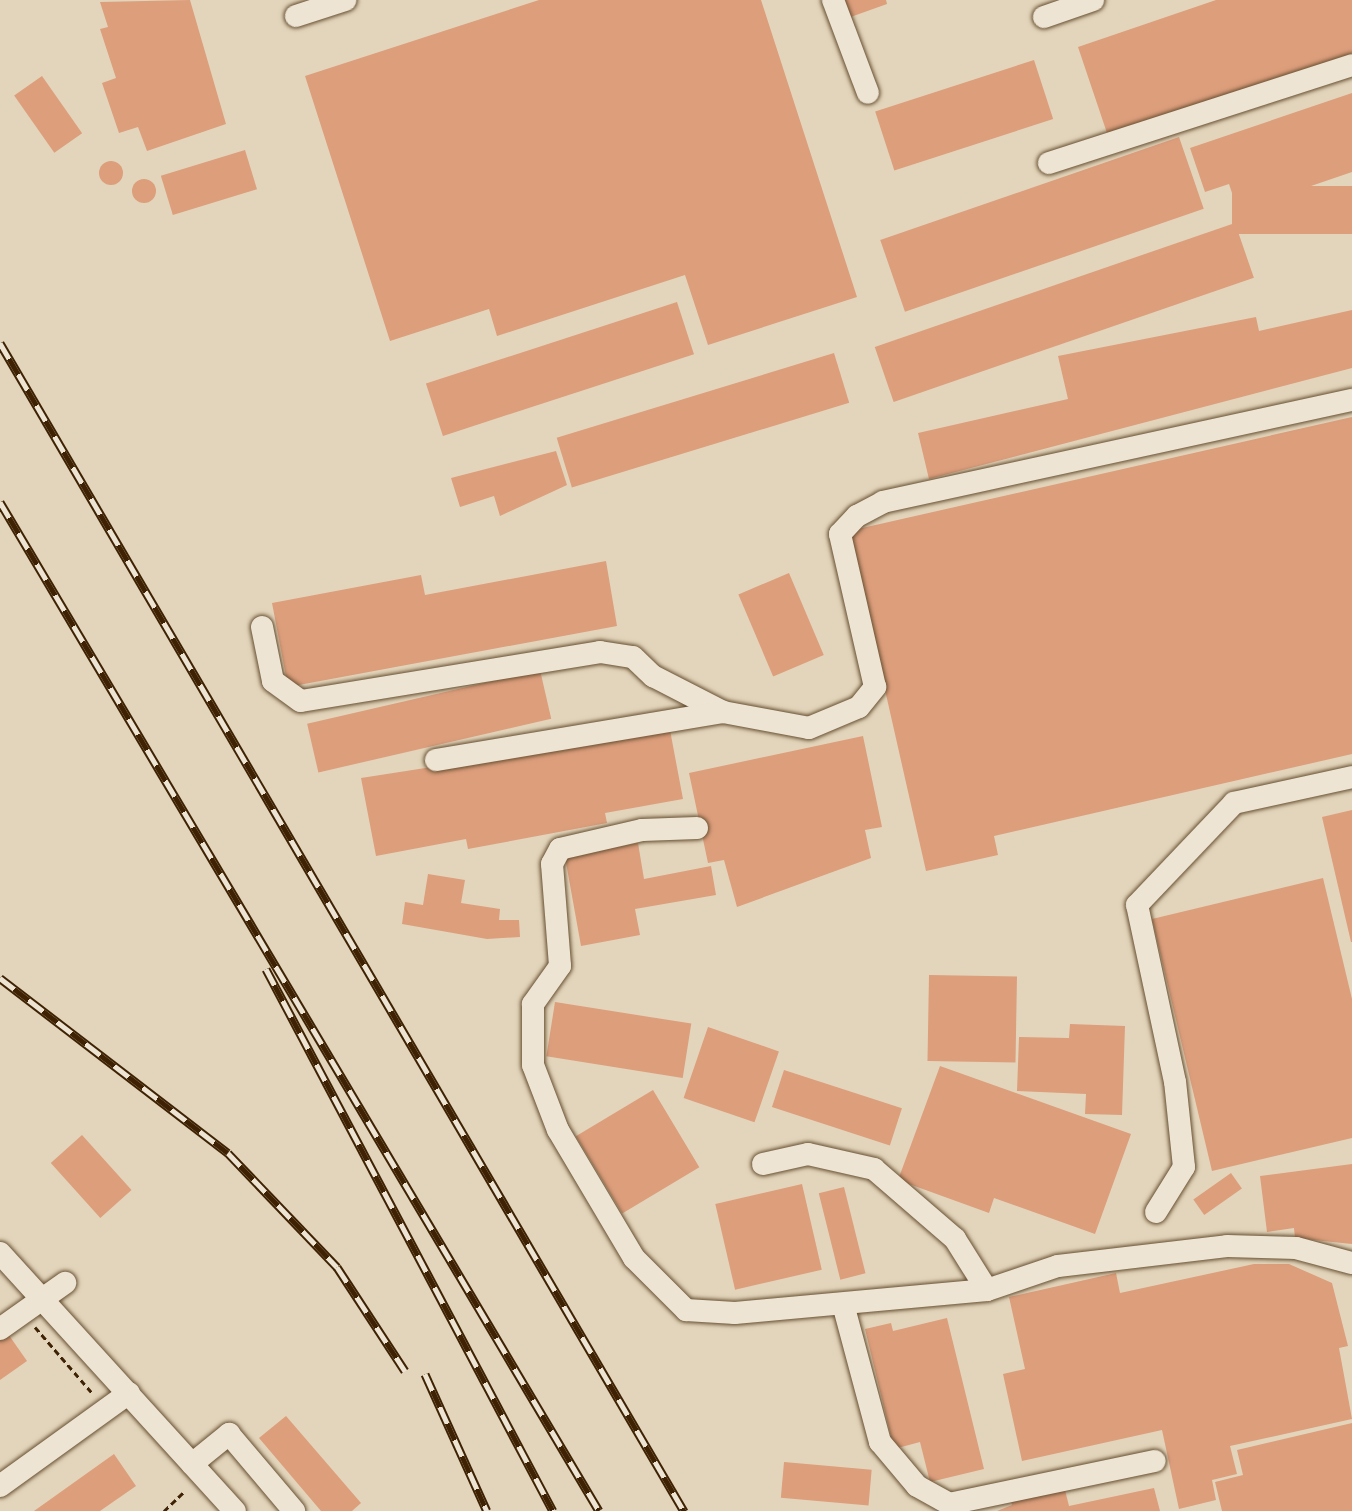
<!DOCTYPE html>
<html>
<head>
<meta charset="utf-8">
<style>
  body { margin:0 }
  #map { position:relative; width:1352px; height:1511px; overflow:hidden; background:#e3d5bb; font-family:Vollkorn,serif }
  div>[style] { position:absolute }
  .building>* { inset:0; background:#dd9e7c; transform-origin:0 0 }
  .round { border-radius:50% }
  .path>* { height:3px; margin-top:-1.5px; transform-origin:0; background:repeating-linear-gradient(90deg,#3e2203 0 6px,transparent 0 10px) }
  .roads { filter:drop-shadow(0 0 2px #674f31) drop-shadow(0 0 2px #674f31) }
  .minor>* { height:22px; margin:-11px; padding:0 11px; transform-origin:11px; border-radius:11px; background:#ede4d3 }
  .rail>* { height:9px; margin-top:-4.5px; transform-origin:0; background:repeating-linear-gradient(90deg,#ede4d3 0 18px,#3e2203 0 36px); box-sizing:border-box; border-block:2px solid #3e2203 }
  span { translate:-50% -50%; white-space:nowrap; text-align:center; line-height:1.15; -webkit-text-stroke:7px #ede4d3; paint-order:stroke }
</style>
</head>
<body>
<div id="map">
  <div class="building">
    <i style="clip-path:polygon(190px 0,226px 124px,147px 151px,138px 127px,119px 133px,102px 83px,116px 78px,100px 29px,108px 27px,100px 2px)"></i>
    <i style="clip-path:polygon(539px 0,761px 0,857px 297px,708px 345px,685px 275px,497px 336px,489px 309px,390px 341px,305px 76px)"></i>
    <i style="clip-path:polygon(839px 0,886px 0,887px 4px,845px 19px)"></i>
    <i style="clip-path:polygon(1216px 0,1352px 0,1352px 57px,1107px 133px,1078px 47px)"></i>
    <i style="left:1034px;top:60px;width:62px;height:167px;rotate:72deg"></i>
    <i style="left:42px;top:76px;width:70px;height:34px;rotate:55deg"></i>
    <i style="clip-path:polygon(1352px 93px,1352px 172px,1238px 211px,1229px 184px,1205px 192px,1190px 148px)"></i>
    <i style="left:1179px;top:137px;width:76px;height:316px;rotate:71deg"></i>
    <i style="left:245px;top:150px;width:41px;height:88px;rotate:73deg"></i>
    <i class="round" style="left:99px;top:161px;width:24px;height:24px"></i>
    <i class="round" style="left:132px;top:179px;width:24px;height:24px"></i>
    <i style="left:1352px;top:186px;width:48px;height:120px;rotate:90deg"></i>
    <i style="left:1235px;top:223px;width:58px;height:381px;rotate:71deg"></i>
    <i style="left:677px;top:302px;width:55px;height:264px;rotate:72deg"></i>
    <i style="clip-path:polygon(1352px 310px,1352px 368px,929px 479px,918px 433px,1068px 399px,1058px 356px,1256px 317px,1259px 331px)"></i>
    <i style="left:834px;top:353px;width:52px;height:290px;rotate:73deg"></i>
    <i style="clip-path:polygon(1352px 417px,1352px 754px,994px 836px,998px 855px,926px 871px,849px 531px)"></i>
    <i style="clip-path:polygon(556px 451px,567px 485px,500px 516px,494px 496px,460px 507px,451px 478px)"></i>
    <i style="clip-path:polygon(606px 561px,617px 626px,288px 687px,272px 603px,421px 575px,425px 595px)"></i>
    <i style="left:789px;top:573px;width:89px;height:55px;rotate:67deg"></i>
    <i style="left:540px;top:670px;width:50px;height:239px;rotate:77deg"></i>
    <i style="clip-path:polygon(670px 730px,683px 799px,605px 813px,607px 823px,468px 849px,466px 839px,376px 856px,361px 778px)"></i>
    <i style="clip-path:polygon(863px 736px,882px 827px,865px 830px,871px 858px,737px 907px,724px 860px,708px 863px,689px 773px)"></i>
    <i style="clip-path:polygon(1352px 810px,1352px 942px,1351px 942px,1322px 817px)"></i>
    <i style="clip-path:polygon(638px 843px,644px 879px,711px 866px,716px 895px,635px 909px,640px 935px,581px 946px,565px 857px)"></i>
    <i style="clip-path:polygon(428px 874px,465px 880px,461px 903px,500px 909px,499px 920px,519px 920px,520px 937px,487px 939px,402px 924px,405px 902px,423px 905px)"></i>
    <i style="clip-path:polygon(1323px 878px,1352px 999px,1352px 1138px,1212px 1171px,1152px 919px)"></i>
    <i style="left:929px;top:975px;width:88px;height:86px;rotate:1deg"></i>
    <i style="left:555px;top:1002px;width:138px;height:55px;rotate:9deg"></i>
    <i style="clip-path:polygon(1070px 1024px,1125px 1026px,1122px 1115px,1085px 1114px,1086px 1094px,1017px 1091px,1019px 1037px,1069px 1038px)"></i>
    <i style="left:708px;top:1027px;width:75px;height:75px;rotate:19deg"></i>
    <i style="clip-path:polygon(940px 1066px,1131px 1134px,1095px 1234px,994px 1198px,989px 1213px,898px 1180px)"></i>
    <i style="left:784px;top:1070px;width:124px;height:39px;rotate:18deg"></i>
    <i style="left:653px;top:1090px;width:90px;height:90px;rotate:59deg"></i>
    <i style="left:82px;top:1135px;width:74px;height:42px;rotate:48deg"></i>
    <i style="clip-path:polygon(1352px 1164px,1352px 1244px,1295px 1238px,1294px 1228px,1267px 1232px,1260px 1176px)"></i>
    <i style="left:1231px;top:1173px;width:19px;height:46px;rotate:55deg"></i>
    <i style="left:802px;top:1184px;width:88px;height:89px;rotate:77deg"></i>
    <i style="left:844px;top:1187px;width:89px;height:26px;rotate:76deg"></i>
    <i style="clip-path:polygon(1254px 1264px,1289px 1264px,1332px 1283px,1348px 1346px,1339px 1348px,1352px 1419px,1230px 1446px,1237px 1474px,1212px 1480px,1216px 1500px,1179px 1509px,1162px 1430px,1022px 1461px,1003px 1374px,1025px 1369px,1009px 1297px,1116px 1273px,1120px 1293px)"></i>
    <i style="clip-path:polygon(947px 1318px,984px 1469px,930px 1482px,920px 1442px,894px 1449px,865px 1329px,891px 1323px,893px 1331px)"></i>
    <i style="clip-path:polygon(6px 1331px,27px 1361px,0 1380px,0 1336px)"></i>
    <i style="clip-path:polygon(286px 1416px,361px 1503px,352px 1511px,321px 1511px,259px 1438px)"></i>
    <i style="clip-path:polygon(1352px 1423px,1352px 1511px,1222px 1511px,1215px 1482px,1243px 1475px,1237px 1450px)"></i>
    <i style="clip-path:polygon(114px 1454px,136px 1486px,100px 1511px,34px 1511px)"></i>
    <i style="left:784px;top:1462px;width:88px;height:36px;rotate:5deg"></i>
    <i style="clip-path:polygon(1064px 1486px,1069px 1506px,1154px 1488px,1160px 1511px,997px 1511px,1012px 1505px,1010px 1498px)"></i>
  </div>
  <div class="path">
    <i style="left:35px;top:1327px;width:89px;rotate:49.1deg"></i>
    <i style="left:164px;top:1511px;width:28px;rotate:-44deg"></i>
  </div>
  <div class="roads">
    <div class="minor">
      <i style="left:833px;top:0;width:99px;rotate:69.4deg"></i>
      <i style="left:296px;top:16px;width:52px;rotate:-18.1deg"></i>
      <i style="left:1044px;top:17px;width:52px;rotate:-19.1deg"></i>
      <i style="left:1049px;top:163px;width:318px;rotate:-17.9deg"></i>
      <i style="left:262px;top:627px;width:55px;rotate:78.5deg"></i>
      <i style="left:273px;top:681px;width:34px;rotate:36deg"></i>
      <i style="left:301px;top:701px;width:303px;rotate:-9.3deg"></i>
      <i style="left:600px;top:652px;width:33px;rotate:9deg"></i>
      <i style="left:633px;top:657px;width:28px;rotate:44deg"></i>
      <i style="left:653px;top:676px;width:79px;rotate:27.2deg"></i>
      <i style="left:723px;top:712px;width:87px;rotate:10.5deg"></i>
      <i style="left:809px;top:728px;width:54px;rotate:-22.8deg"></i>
      <i style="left:859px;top:707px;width:26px;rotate:-51deg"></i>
      <i style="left:875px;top:687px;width:157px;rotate:-102.9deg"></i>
      <i style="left:840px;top:534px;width:25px;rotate:-47deg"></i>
      <i style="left:857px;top:516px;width:30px;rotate:-28deg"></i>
      <i style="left:883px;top:502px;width:480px;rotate:-12.3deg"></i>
      <i style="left:436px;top:760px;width:291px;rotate:-9.5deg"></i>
      <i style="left:697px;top:828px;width:55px;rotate:177.9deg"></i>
      <i style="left:642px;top:830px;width:84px;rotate:167deg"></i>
      <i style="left:560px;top:849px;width:17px;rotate:118deg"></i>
      <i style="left:552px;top:864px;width:102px;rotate:85.5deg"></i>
      <i style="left:560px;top:966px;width:47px;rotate:125.4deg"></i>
      <i style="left:533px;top:1004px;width:61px;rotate:90deg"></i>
      <i style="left:533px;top:1065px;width:70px;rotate:69deg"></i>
      <i style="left:558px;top:1130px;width:149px;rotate:59.3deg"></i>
      <i style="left:634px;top:1258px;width:74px;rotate:45deg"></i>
      <i style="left:686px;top:1310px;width:49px;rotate:3.5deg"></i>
      <i style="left:735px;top:1313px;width:253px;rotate:-5.2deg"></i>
      <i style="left:987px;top:1290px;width:75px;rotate:-18.7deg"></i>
      <i style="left:1058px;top:1266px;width:170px;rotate:-6.7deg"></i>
      <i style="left:1227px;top:1246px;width:69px;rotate:1.7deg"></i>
      <i style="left:1296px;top:1248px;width:58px;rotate:15deg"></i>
      <i style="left:763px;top:1164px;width:46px;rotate:-12.5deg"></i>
      <i style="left:808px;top:1154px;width:68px;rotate:12.8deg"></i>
      <i style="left:874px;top:1169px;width:107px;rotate:40.8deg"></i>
      <i style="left:955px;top:1239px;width:60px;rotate:57.9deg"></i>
      <i style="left:1156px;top:1212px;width:53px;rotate:-58.1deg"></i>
      <i style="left:1184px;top:1167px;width:85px;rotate:-96deg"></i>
      <i style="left:1175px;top:1082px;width:181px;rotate:-102.1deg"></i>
      <i style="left:1137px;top:905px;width:141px;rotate:-46.4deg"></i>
      <i style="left:1234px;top:803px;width:121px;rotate:-12.4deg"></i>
      <i style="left:0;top:1253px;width:349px;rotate:47.7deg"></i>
      <i style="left:843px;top:1304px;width:143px;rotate:75deg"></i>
      <i style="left:880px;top:1442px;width:57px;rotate:49.9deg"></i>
      <i style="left:917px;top:1486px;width:37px;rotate:29deg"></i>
      <i style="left:949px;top:1504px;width:210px;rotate:-11.8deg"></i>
      <i style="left:0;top:1329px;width:80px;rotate:-35.3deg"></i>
      <i style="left:192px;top:1464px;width:48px;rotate:-39deg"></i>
      <i style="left:229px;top:1434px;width:101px;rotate:49.8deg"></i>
      <i style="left:0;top:1486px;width:159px;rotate:-35.8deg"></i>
    </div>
  </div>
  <div class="rail">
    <i style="left:0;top:343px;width:1354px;rotate:59.65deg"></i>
    <i style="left:0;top:502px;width:1173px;rotate:59.3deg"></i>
    <i style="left:266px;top:969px;width:613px;rotate:62.1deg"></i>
    <i style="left:0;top:978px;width:287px;rotate:37.5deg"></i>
    <i style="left:228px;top:1153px;width:158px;rotate:46.3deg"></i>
    <i style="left:337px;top:1267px;width:124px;rotate:56.8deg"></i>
    <i style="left:425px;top:1374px;width:150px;rotate:65.7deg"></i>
  </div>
</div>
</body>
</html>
